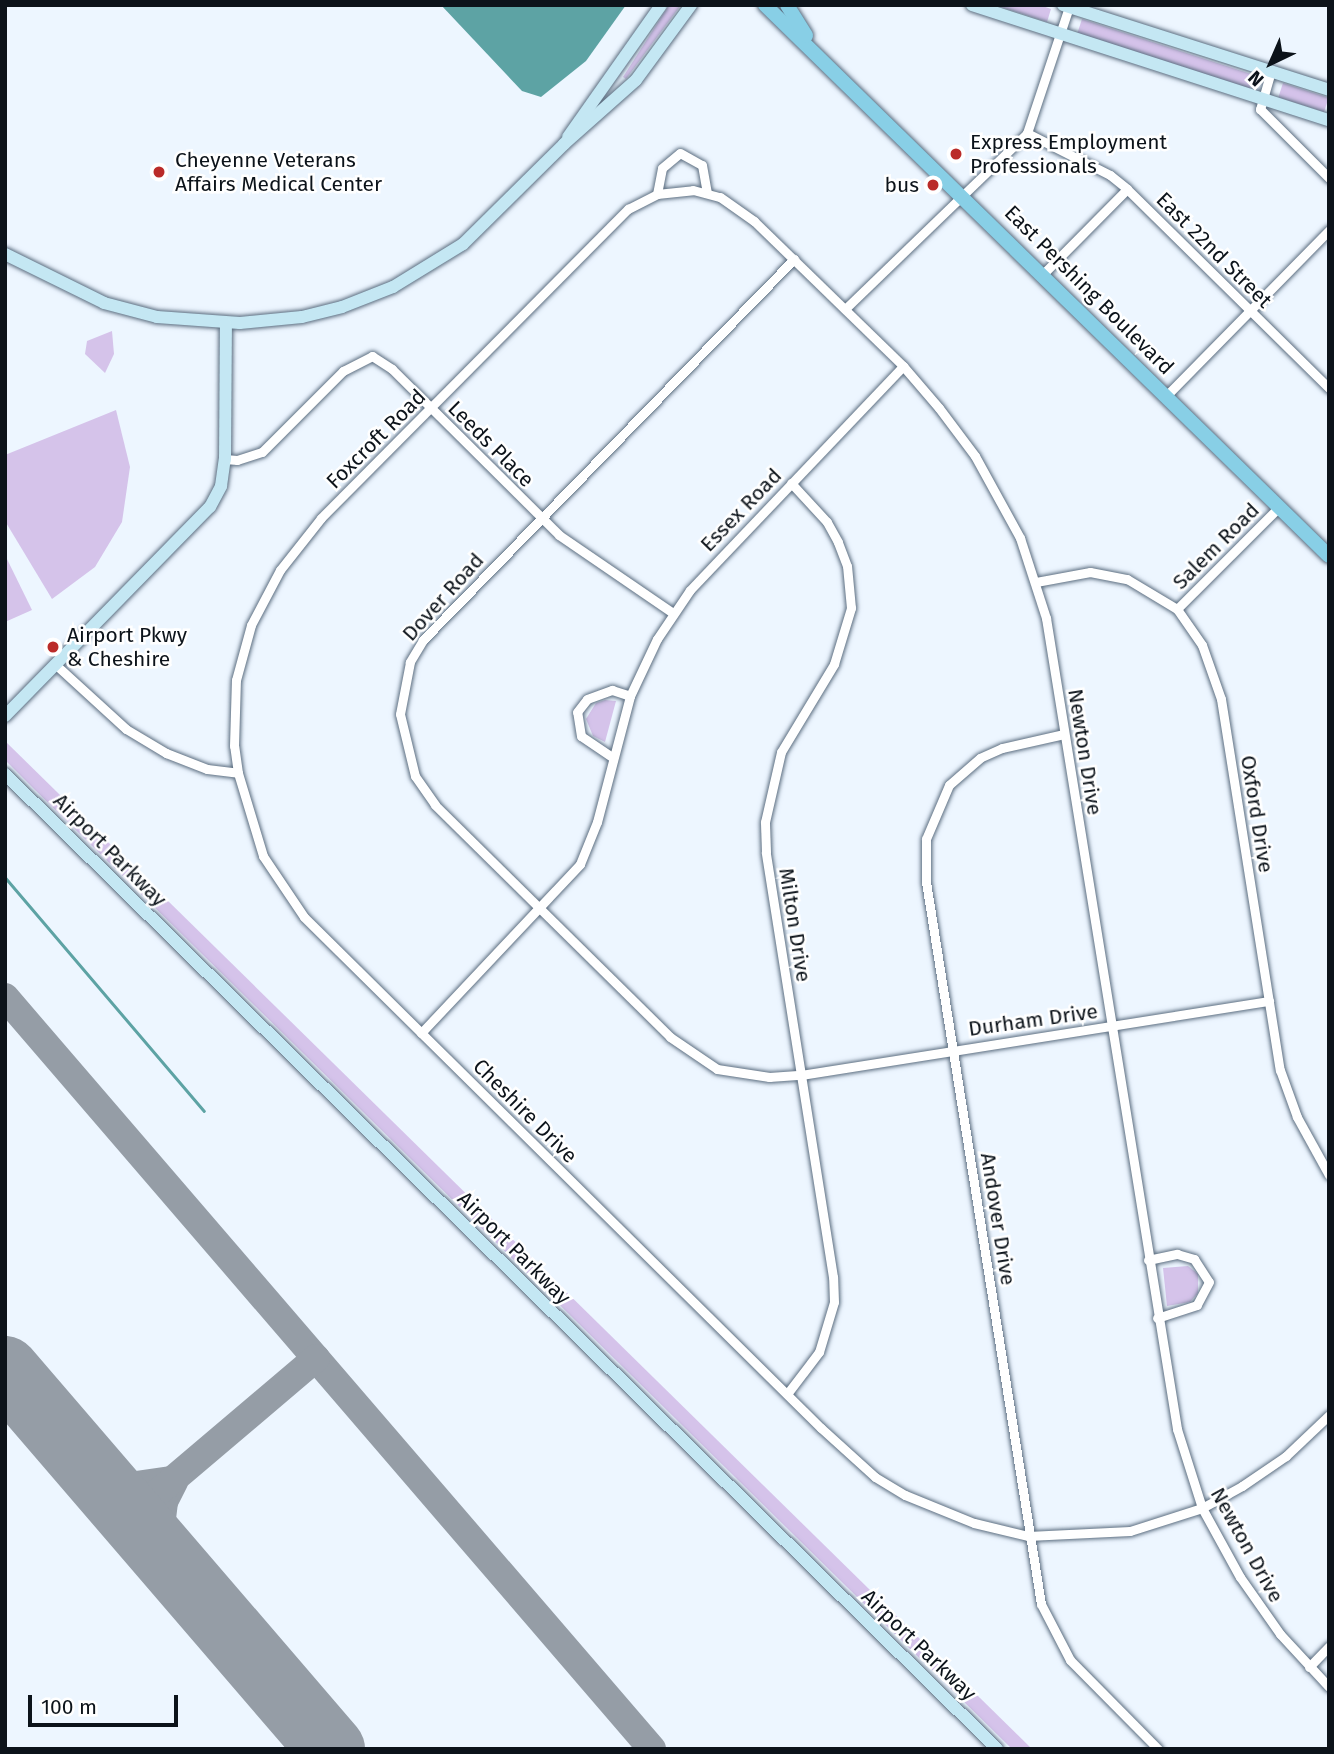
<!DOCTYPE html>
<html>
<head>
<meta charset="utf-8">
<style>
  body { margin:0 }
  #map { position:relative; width:1334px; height:1754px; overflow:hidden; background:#edf6ff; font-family:"Fira Sans",sans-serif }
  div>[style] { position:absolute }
  .green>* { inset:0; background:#d5c3ea; transform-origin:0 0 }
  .water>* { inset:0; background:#5da3a4 }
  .stream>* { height:2.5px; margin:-1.25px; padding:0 1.25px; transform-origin:1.25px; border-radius:1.25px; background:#5da3a4 }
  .taxiway>* { height:28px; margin:-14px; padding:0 14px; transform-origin:14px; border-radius:14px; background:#959da6 }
  .runway>* { height:68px; margin:-34px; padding:0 34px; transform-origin:34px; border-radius:34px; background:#959da6 }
  .roads { filter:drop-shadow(0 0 2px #5c6e81) drop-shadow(0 0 2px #5c6e81) }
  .street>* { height:9px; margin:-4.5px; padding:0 4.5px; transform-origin:4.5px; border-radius:4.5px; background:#fff }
  .secondary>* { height:12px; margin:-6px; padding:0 6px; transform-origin:6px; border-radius:6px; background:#c4e7f3 }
  .primary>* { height:14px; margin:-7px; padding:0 7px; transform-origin:7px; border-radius:7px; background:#88cfe6 }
  .dots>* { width:19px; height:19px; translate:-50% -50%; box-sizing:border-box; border:4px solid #fff; border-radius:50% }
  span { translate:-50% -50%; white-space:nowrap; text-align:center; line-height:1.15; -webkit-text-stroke:5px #fff; paint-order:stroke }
  .poi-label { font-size:21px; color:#0c131a }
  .left { translate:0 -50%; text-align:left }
  .right { translate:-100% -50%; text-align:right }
  .street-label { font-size:21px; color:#0c131a }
  .frame { position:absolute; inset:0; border:7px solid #0c131a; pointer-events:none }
  .north { position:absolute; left:1236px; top:28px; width:70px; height:70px; -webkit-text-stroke:5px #fff; paint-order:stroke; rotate:224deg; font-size:19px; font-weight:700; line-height:28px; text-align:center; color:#0c131a }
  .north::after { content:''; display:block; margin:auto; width:24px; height:32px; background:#0c131a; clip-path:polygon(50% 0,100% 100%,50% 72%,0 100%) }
  .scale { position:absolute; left:28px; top:1695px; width:150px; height:32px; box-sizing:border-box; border:4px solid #0c131a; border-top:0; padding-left:9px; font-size:21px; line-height:24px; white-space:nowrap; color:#0c131a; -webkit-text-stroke:5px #fff; paint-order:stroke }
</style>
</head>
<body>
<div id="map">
  <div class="green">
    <i style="clip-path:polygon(669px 5px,681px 5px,626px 79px,623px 77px)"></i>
    <i style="clip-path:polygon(995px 5px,1040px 5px,1051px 9px,1047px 22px)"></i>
    <i style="left:1082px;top:19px;width:181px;height:15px;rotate:18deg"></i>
    <i style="left:1283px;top:83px;width:48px;height:15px;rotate:18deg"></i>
    <i style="clip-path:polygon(112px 331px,114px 354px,105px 373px,85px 354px,87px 341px)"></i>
    <i style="clip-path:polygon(116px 410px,130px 467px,122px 522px,95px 567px,52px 599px,5px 521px,5px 455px)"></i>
    <i style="clip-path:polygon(5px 555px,32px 610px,5px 622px)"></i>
    <i style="clip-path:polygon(605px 700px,616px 701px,605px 742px,593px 736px,586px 719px,596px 703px)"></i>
    <i style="clip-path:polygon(5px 741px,1032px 1749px,1012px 1749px,34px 789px,5px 760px)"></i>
    <i style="clip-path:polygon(1188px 1266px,1198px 1274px,1198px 1293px,1190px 1302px,1167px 1306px,1163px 1268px)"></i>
  </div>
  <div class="water">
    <i style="clip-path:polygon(441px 5px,626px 5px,586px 61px,541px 97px,522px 91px)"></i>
  </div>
  <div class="stream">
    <i style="left:5px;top:877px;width:307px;rotate:49.6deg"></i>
  </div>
  <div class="taxiway">
    <i style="left:5px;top:997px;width:992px;rotate:49.29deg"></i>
    <i style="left:87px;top:1465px;width:47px;rotate:26.6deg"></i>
    <i style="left:129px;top:1486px;width:42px;rotate:-8.1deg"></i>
    <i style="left:174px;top:1482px;width:22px;rotate:117deg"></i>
    <i style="left:164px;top:1502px;width:25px;rotate:97deg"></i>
    <i style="left:161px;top:1527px;width:45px;rotate:70.3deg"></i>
    <i style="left:130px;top:1516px;width:244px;rotate:-40.3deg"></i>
  </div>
  <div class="runway">
    <i style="left:5px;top:1370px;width:500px;rotate:49.3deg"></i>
  </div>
  <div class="roads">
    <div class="street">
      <i style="left:1271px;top:71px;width:40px;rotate:106deg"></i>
      <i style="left:1260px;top:109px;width:98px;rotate:45deg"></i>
      <i style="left:1027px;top:133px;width:93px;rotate:26.8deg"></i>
      <i style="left:1110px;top:175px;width:22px;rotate:39deg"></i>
      <i style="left:1127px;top:189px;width:284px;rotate:44.6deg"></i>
      <i style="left:657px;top:194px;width:26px;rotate:-79deg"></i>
      <i style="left:662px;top:168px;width:23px;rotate:-40deg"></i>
      <i style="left:680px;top:153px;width:25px;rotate:29deg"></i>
      <i style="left:702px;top:165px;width:28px;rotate:80deg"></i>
      <i style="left:794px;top:259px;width:532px;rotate:134.24deg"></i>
      <i style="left:423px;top:640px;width:26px;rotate:121deg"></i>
      <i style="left:410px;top:662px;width:53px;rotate:100.9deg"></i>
      <i style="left:400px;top:714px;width:64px;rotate:76.4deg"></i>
      <i style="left:415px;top:776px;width:35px;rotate:55deg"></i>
      <i style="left:435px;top:805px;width:330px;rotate:44.6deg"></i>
      <i style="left:670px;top:1037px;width:57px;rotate:34.2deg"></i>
      <i style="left:717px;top:1069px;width:53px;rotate:8.7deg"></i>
      <i style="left:769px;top:1077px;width:32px;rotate:-4deg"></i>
      <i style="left:801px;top:1075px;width:474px;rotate:-9deg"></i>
      <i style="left:1042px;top:275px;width:121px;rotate:-45.3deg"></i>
      <i style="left:845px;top:309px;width:253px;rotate:-44deg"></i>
      <i style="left:1027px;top:133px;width:133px;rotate:-71.6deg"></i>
      <i style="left:1166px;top:396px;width:233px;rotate:-45.5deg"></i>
      <i style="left:225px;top:459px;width:12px;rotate:5deg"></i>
      <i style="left:237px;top:460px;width:26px;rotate:-18deg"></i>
      <i style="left:262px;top:452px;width:115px;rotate:-45deg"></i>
      <i style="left:343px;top:371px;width:33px;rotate:-27deg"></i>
      <i style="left:372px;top:356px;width:24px;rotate:33deg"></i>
      <i style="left:392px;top:369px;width:235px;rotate:44.8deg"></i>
      <i style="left:559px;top:535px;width:138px;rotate:34.4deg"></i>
      <i style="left:1036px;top:582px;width:55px;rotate:-10.5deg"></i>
      <i style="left:1090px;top:572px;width:38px;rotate:11deg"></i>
      <i style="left:1127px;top:579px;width:58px;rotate:31deg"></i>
      <i style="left:1177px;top:609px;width:44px;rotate:55.2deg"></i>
      <i style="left:1202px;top:645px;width:57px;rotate:70.6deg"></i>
      <i style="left:1221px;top:699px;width:376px;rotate:81deg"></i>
      <i style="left:1280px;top:1070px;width:50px;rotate:70.1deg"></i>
      <i style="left:1297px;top:1117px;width:66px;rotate:61.1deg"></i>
      <i style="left:1177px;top:609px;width:144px;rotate:-45deg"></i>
      <i style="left:56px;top:665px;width:95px;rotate:42.4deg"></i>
      <i style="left:126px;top:729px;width:47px;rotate:31deg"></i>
      <i style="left:166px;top:753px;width:44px;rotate:21.3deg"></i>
      <i style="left:207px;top:769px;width:31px;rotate:7deg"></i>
      <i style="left:238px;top:773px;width:87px;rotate:73.2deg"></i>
      <i style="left:263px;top:856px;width:73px;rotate:56.1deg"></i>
      <i style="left:304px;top:917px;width:727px;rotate:44.67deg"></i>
      <i style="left:821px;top:1428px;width:73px;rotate:42.2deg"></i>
      <i style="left:875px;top:1477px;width:35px;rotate:31deg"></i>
      <i style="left:905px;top:1495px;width:74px;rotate:22.1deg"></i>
      <i style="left:974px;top:1523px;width:56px;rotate:13.5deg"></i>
      <i style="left:1028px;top:1536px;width:102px;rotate:-2.8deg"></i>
      <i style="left:1130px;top:1531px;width:76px;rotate:-17.7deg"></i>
      <i style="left:1202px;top:1508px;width:46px;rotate:-28.8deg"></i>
      <i style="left:1242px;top:1486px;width:53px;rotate:-34.3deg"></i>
      <i style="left:1286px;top:1456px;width:59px;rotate:-43.6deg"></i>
      <i style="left:1064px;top:734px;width:64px;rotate:167.3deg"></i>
      <i style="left:1002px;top:748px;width:24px;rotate:156deg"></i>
      <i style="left:980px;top:758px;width:41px;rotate:138.9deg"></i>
      <i style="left:949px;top:785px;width:59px;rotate:113.1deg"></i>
      <i style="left:926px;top:839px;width:43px;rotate:90deg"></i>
      <i style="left:926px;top:882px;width:731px;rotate:80.95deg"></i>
      <i style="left:1041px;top:1604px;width:63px;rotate:62.6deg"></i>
      <i style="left:1070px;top:1660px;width:125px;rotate:45.3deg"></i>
      <i style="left:612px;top:757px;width:37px;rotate:-146deg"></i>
      <i style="left:581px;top:736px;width:24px;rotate:-99deg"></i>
      <i style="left:577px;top:712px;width:16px;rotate:-52deg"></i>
      <i style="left:587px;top:699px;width:27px;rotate:-20deg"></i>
      <i style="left:612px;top:690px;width:19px;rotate:18deg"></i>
      <i style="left:630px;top:696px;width:63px;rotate:-64.7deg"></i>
      <i style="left:657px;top:639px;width:59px;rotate:-56deg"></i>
      <i style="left:690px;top:590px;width:309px;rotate:-46.4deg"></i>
      <i style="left:238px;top:773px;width:27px;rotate:-98deg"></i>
      <i style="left:234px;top:746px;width:66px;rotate:-88.3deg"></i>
      <i style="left:236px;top:680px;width:57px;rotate:-74.7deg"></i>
      <i style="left:251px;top:625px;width:62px;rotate:-62.2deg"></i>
      <i style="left:280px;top:570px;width:66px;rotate:-51.7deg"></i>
      <i style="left:321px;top:518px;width:436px;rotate:-45.2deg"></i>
      <i style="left:628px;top:209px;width:33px;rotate:-27deg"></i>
      <i style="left:657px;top:194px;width:36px;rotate:-6deg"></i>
      <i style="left:693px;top:190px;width:28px;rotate:15deg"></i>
      <i style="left:720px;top:197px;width:42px;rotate:35.2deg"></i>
      <i style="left:754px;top:221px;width:208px;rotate:44.2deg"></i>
      <i style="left:903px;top:366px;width:55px;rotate:49.4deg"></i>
      <i style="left:939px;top:408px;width:60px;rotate:53.1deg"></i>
      <i style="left:975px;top:456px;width:94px;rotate:61.2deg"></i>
      <i style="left:1020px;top:538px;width:84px;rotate:72deg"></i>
      <i style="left:1046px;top:618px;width:822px;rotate:80.82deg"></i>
      <i style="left:1177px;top:1429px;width:83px;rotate:72.4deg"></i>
      <i style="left:1202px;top:1508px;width:79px;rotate:61.2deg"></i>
      <i style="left:1240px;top:1577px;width:70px;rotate:54.9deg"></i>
      <i style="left:1280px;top:1634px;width:72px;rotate:47.2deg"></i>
      <i style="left:421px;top:1033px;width:232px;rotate:-46.7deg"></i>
      <i style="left:580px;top:864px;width:45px;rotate:-68deg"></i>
      <i style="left:597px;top:822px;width:130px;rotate:-75.3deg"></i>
      <i style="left:1148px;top:1260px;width:30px;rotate:-12deg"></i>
      <i style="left:1177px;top:1254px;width:18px;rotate:16deg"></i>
      <i style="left:1194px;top:1259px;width:27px;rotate:57deg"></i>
      <i style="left:1209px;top:1282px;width:26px;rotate:118deg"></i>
      <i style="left:1197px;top:1305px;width:42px;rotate:162deg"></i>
      <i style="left:787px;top:1394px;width:53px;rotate:-52.7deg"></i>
      <i style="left:819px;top:1352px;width:52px;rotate:-73.3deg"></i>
      <i style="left:834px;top:1302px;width:25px;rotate:-92deg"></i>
      <i style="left:833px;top:1277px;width:430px;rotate:-99deg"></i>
      <i style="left:766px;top:852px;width:30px;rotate:-92deg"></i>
      <i style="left:765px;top:822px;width:72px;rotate:-77.1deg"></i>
      <i style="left:781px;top:752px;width:103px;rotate:-58.9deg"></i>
      <i style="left:834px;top:664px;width:59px;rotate:-73.1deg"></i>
      <i style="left:851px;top:608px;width:42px;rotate:-95.4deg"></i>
      <i style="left:847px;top:566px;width:26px;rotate:-111deg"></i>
      <i style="left:838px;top:542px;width:23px;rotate:-119deg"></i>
      <i style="left:827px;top:522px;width:53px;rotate:-132.7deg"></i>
      <i style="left:1309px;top:1667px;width:29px;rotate:-46deg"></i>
    </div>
    <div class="secondary">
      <i style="left:972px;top:5px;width:375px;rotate:17.9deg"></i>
      <i style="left:1063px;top:5px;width:279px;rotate:17.7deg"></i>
      <i style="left:568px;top:137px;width:161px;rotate:-54.8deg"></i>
      <i style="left:5px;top:254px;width:110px;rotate:26.3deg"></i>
      <i style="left:104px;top:303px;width:55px;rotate:14.8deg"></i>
      <i style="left:157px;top:317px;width:83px;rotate:4.1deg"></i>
      <i style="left:240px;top:323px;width:62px;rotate:-5.5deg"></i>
      <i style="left:302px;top:317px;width:41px;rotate:-14deg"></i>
      <i style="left:342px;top:307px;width:55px;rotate:-21.4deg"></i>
      <i style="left:393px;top:287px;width:82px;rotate:-31.6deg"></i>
      <i style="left:463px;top:244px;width:142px;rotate:-44.7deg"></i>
      <i style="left:564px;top:144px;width:96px;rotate:-41.6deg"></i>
      <i style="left:636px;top:80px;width:93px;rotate:-53.7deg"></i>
      <i style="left:5px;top:716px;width:293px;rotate:-45.6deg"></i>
      <i style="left:210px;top:507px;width:24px;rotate:-62deg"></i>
      <i style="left:221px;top:486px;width:27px;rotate:-82deg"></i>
      <i style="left:225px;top:459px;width:135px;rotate:-89.6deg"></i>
      <i style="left:5px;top:774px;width:1391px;rotate:44.5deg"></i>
    </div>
    <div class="primary">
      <i style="left:765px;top:5px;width:788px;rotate:44.33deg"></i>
      <i style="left:787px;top:5px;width:36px;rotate:58deg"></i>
    </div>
  </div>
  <div class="dots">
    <i style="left:956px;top:154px;background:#ba2b29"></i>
    <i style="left:159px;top:172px;background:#ba2b29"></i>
    <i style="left:933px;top:185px;background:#ba2b29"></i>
    <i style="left:53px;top:647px;background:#ba2b29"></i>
  </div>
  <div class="poi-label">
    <span class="left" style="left:970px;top:154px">Express Employment<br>Professionals</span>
    <span class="left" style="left:175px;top:172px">Cheyenne Veterans<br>Affairs Medical Center</span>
    <span class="right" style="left:919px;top:185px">bus</span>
    <span class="left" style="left:67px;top:647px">Airport Pkwy<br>&amp; Cheshire</span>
  </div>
  <div class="street-label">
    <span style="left:1214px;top:250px;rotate:45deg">East 22nd Street</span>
    <span style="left:1089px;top:290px;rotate:45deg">East Pershing Boulevard</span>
    <span style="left:376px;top:439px;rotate:-45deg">Foxcroft Road</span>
    <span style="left:491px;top:444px;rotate:45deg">Leeds Place</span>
    <span style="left:741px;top:510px;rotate:-46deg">Essex Road</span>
    <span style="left:1216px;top:546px;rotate:-45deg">Salem Road</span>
    <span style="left:443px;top:597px;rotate:-48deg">Dover Road</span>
    <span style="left:1085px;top:752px;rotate:81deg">Newton Drive</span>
    <span style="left:1257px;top:814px;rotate:81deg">Oxford Drive</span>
    <span style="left:110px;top:850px;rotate:45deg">Airport Parkway</span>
    <span style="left:795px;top:925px;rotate:81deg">Milton Drive</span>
    <span style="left:1033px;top:1020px;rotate:-8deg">Durham Drive</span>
    <span style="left:525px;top:1111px;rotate:45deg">Cheshire Drive</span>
    <span style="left:998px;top:1219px;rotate:81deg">Andover Drive</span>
    <span style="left:514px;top:1248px;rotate:45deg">Airport Parkway</span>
    <span style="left:1247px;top:1545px;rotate:61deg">Newton Drive</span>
    <span style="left:919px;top:1645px;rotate:44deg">Airport Parkway</span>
  </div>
  <div class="frame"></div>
  <div class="north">N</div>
  <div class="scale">100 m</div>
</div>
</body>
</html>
